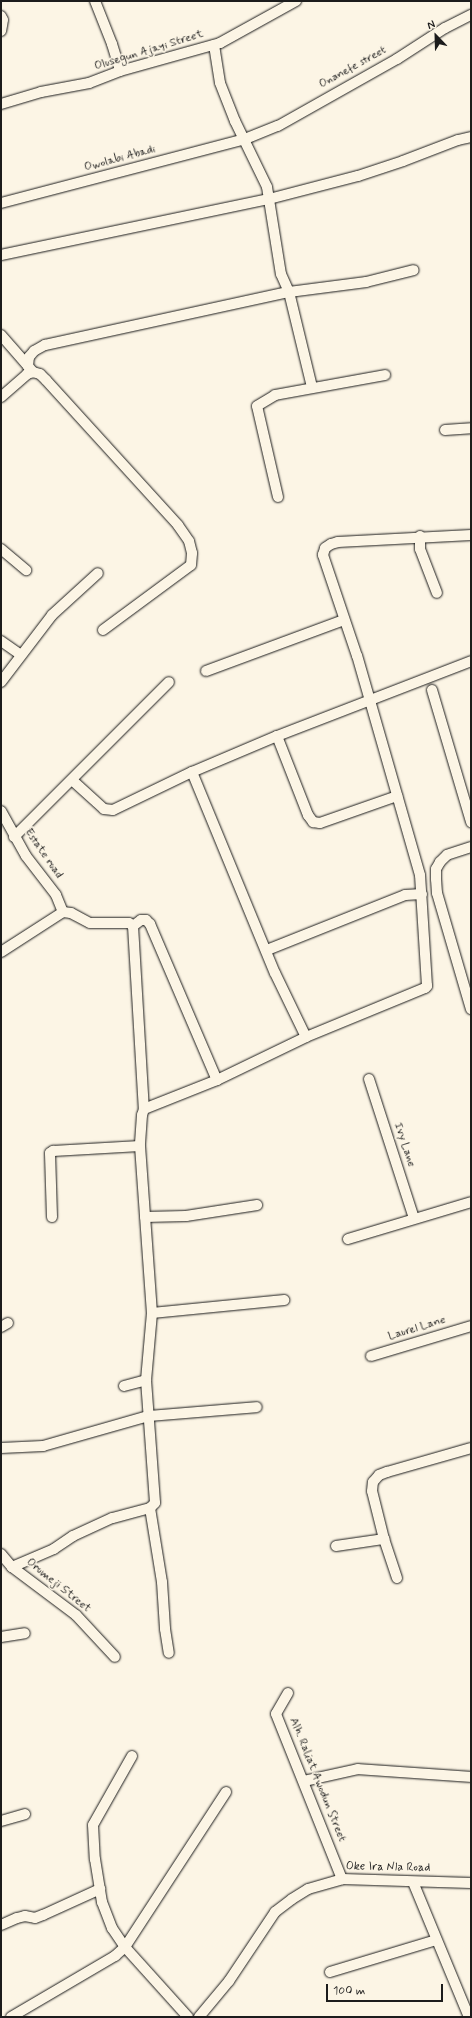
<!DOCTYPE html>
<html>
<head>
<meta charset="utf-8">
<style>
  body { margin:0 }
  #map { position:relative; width:472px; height:2018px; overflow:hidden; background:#fcf5e5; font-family:Mynerve,sans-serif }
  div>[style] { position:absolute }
  .roads { filter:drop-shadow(0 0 1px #1c1c1c) drop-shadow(0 0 1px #1c1c1c) }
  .minor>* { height:10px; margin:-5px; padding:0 5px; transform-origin:5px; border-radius:5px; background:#fcf5e5 }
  span { translate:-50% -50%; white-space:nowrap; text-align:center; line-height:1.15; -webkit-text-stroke:3.5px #fcf5e5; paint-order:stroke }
  .street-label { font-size:12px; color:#1c1c1c }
  .frame { position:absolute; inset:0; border:2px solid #1c1c1c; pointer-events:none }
  .north { position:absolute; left:416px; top:16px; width:40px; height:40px; -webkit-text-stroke:3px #fcf5e5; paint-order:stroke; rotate:337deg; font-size:11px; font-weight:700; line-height:16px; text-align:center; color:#1c1c1c }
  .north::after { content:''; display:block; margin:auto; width:14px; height:18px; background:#1c1c1c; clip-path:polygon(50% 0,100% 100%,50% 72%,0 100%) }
  .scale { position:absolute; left:326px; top:1984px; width:117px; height:18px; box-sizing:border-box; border:2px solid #1c1c1c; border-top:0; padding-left:5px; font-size:12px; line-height:14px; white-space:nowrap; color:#1c1c1c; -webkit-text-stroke:3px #fcf5e5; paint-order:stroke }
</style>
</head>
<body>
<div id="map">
  <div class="roads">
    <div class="minor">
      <i style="left:95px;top:1px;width:46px;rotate:68.4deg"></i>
      <i style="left:112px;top:44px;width:28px;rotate:73deg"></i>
      <i style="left:1px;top:16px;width:4px;rotate:63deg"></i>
      <i style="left:3px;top:20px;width:11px;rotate:100deg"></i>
      <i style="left:214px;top:45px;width:38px;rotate:81deg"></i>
      <i style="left:220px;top:83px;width:41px;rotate:68.5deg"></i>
      <i style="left:235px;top:121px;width:73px;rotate:64.1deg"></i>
      <i style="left:267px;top:187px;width:88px;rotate:80.9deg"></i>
      <i style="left:281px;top:274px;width:20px;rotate:66deg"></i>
      <i style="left:289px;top:292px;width:78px;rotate:-7.4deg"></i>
      <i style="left:366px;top:282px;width:49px;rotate:-14deg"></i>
      <i style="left:1px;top:104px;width:42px;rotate:-16.7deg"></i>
      <i style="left:41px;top:92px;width:49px;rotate:-10.6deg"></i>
      <i style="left:89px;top:83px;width:33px;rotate:-21deg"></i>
      <i style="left:120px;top:71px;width:104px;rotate:-15.6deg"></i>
      <i style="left:220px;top:43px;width:87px;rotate:-28.9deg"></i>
      <i style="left:1px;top:203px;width:252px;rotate:-14.7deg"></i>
      <i style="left:245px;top:139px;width:35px;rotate:-22deg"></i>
      <i style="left:278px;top:126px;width:137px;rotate:-29.4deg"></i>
      <i style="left:397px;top:59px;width:57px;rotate:-32.9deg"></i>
      <i style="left:445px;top:28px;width:29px;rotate:-27deg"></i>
      <i style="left:1px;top:255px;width:274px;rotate:-11.8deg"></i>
      <i style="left:269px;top:199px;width:92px;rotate:-14.5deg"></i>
      <i style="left:358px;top:176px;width:47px;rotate:-18.4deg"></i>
      <i style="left:403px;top:161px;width:59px;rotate:-20.9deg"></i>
      <i style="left:458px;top:140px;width:13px;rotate:-13deg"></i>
      <i style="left:1px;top:335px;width:41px;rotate:48.9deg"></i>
      <i style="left:1px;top:397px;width:35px;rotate:-41deg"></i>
      <i style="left:27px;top:374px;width:6px;rotate:-18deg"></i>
      <i style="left:445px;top:430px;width:26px;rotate:-4deg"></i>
      <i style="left:278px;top:497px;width:93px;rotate:-103deg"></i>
      <i style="left:257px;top:406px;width:21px;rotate:-31deg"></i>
      <i style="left:275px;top:395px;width:112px;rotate:-10.3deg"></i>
      <i style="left:420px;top:536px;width:13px;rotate:90deg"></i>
      <i style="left:420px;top:549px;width:47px;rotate:68.9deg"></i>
      <i style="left:1px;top:549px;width:33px;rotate:40deg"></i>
      <i style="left:103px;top:630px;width:109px;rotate:-36.5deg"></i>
      <i style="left:191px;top:565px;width:12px;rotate:-85deg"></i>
      <i style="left:192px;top:553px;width:12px;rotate:-104deg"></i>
      <i style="left:189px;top:541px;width:19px;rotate:-125deg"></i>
      <i style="left:178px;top:525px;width:196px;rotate:-132.3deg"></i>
      <i style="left:46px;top:380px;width:8px;rotate:-135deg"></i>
      <i style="left:40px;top:374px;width:7px;rotate:-164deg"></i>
      <i style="left:33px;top:372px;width:8px;rotate:-130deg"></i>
      <i style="left:28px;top:366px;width:9px;rotate:-84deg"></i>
      <i style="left:29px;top:357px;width:8px;rotate:-50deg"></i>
      <i style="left:34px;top:351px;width:13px;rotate:-29deg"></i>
      <i style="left:45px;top:345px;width:250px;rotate:-12.3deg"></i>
      <i style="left:289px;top:292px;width:98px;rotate:76.4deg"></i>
      <i style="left:1px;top:641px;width:24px;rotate:35deg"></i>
      <i style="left:206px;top:671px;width:147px;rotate:-20.3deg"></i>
      <i style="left:1px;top:682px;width:84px;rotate:-52.7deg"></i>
      <i style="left:52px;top:615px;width:62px;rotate:-42.4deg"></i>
      <i style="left:432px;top:690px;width:138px;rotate:73.5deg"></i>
      <i style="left:277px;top:736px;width:85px;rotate:68.6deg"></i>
      <i style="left:308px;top:815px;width:9px;rotate:54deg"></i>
      <i style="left:313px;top:822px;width:7px;rotate:8deg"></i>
      <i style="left:320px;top:823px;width:82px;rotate:-19.3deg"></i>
      <i style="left:192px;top:772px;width:217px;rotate:67.6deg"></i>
      <i style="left:275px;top:973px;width:71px;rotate:64.2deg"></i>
      <i style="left:72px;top:780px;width:43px;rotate:42.2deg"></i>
      <i style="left:104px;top:809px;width:9px;rotate:6deg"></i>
      <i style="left:113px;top:810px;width:88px;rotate:-25.7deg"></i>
      <i style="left:192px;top:772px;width:92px;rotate:-23deg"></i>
      <i style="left:277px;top:736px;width:208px;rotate:-21.1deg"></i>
      <i style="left:1px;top:811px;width:51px;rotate:60.9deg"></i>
      <i style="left:26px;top:856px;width:49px;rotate:52.4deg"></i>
      <i style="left:56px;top:895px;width:18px;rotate:68deg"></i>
      <i style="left:14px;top:837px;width:219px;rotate:-45deg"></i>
      <i style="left:471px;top:847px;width:25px;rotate:162deg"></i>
      <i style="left:447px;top:855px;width:10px;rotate:135deg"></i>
      <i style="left:440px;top:862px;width:8px;rotate:120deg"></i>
      <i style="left:436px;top:869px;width:10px;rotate:90deg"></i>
      <i style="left:436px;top:879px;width:14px;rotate:86deg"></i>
      <i style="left:437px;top:893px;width:121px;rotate:73.7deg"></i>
      <i style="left:133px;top:926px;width:10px;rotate:-37deg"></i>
      <i style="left:141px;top:920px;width:5px"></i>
      <i style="left:146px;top:920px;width:6px;rotate:45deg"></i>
      <i style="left:150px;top:924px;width:170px;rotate:66.8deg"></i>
      <i style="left:267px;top:950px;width:149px;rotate:-21.7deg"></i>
      <i style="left:405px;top:895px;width:17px;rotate:-3deg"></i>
      <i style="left:1px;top:952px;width:74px;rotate:-32.8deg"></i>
      <i style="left:63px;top:912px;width:8px;rotate:7deg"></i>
      <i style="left:71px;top:913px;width:21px;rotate:28deg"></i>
      <i style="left:90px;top:923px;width:39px"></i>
      <i style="left:129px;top:923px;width:5px;rotate:37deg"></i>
      <i style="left:133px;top:926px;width:183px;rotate:86.6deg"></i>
      <i style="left:144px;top:1109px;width:6px;rotate:108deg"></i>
      <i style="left:142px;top:1115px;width:31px;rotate:94deg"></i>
      <i style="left:140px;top:1146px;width:167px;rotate:85.9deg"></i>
      <i style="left:152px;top:1313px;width:67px;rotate:95.1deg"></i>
      <i style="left:146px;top:1380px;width:123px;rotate:85.8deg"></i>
      <i style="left:155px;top:1503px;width:7px;rotate:135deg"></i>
      <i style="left:150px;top:1508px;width:39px;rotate:165deg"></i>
      <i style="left:112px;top:1518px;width:43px;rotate:155.2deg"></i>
      <i style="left:73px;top:1536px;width:23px;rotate:146deg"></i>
      <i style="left:54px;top:1549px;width:46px;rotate:156.8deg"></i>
      <i style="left:369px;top:1079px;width:146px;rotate:72.1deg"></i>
      <i style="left:144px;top:1109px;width:79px;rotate:-21.7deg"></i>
      <i style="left:217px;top:1080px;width:99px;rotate:-25.8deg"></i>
      <i style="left:306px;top:1037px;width:129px;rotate:-22.4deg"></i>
      <i style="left:425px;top:988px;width:3px;rotate:-45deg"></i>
      <i style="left:427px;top:986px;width:111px;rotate:-93.6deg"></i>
      <i style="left:420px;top:875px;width:228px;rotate:-106deg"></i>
      <i style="left:357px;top:656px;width:107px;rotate:-108.6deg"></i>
      <i style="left:323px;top:555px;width:7px;rotate:-74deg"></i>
      <i style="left:325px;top:548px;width:7px;rotate:-34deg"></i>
      <i style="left:331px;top:544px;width:7px;rotate:-16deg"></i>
      <i style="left:338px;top:542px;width:133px;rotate:-3deg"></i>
      <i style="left:52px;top:1217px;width:64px;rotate:-91.8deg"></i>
      <i style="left:50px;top:1153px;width:4px;rotate:-34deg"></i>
      <i style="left:53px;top:1151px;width:87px;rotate:-3.3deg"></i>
      <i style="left:145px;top:1217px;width:41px;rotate:-1.4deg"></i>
      <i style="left:186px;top:1216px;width:72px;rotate:-8.8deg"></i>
      <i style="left:348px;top:1239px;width:128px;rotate:-16.7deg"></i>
      <i style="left:152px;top:1313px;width:133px;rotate:-5.6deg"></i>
      <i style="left:1px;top:1327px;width:8px;rotate:-30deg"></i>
      <i style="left:371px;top:1356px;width:104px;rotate:-16.7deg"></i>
      <i style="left:124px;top:1386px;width:23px;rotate:-15deg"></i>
      <i style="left:1px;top:1448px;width:42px;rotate:-2.7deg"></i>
      <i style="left:43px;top:1446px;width:109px;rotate:-15.9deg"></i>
      <i style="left:148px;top:1416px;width:109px;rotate:-4.7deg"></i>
      <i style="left:150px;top:1508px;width:75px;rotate:80.8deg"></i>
      <i style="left:162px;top:1582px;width:47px;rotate:86.3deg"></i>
      <i style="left:165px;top:1629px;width:24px;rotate:81deg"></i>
      <i style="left:336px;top:1546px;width:49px;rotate:-8.3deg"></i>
      <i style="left:1px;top:1554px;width:17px;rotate:50deg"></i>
      <i style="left:12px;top:1567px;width:80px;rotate:36.9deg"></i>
      <i style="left:76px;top:1615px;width:57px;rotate:47.1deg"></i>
      <i style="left:397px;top:1578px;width:41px;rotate:-108.4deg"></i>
      <i style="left:384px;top:1539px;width:49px;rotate:-104deg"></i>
      <i style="left:372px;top:1491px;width:9px;rotate:-84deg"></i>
      <i style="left:373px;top:1482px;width:9px;rotate:-49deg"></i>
      <i style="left:379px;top:1475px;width:9px;rotate:-21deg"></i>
      <i style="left:387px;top:1472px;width:87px;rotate:-15.9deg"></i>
      <i style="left:1px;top:1637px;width:24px;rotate:-9deg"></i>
      <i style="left:288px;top:1693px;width:24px;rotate:120deg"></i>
      <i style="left:276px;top:1714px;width:178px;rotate:68.2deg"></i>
      <i style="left:132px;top:1756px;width:79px;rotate:119.5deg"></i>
      <i style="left:93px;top:1825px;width:34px;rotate:87deg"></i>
      <i style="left:95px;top:1859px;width:44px;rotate:80.8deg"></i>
      <i style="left:102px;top:1902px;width:28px;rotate:69deg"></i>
      <i style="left:112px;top:1928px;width:23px;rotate:56deg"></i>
      <i style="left:125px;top:1947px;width:94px;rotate:48deg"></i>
      <i style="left:304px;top:1781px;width:55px;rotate:-12.5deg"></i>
      <i style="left:358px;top:1769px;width:113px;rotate:4deg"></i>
      <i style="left:1px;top:1821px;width:25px;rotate:-16deg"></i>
      <i style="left:413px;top:1882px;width:146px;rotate:67.5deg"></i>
      <i style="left:1px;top:1925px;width:17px;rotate:-24deg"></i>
      <i style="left:17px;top:1918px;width:8px;rotate:-14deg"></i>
      <i style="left:25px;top:1916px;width:10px;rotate:11deg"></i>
      <i style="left:35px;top:1918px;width:9px;rotate:-21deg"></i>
      <i style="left:43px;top:1915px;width:63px;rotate:-24.5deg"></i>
      <i style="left:330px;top:1972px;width:111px;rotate:-16.8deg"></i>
      <i style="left:11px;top:2017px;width:121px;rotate:-30.4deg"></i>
      <i style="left:115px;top:1956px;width:13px;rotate:-42deg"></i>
      <i style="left:125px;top:1947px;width:185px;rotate:-56.9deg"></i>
      <i style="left:199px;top:2017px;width:47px;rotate:-50.2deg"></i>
      <i style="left:229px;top:1981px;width:83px;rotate:-56.3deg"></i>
      <i style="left:275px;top:1912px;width:21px;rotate:-37deg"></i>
      <i style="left:292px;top:1899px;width:19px;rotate:-32deg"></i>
      <i style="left:308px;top:1889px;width:35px;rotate:-16deg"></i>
      <i style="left:342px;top:1879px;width:129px;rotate:1.8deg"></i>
    </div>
  </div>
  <div class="street-label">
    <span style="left:149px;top:51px;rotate:-17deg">Olusegun Ajayi Street</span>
    <span style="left:353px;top:68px;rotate:-29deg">Onanefe street</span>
    <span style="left:120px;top:159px;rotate:-15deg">Owolabi Abadi</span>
    <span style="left:43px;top:854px;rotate:55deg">Estate road</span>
    <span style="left:404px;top:1145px;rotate:72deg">Ivy Lane</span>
    <span style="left:417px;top:1329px;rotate:-17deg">Laurel Lane</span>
    <span style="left:58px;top:1586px;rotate:39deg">Oromeji Street</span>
    <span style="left:317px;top:1780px;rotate:68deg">Alh. Raliat Awodun Street</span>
    <span style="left:388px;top:1868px;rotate:1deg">Oke Ira Nla Road</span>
  </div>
  <div class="frame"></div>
  <div class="north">N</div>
  <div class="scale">100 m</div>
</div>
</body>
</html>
